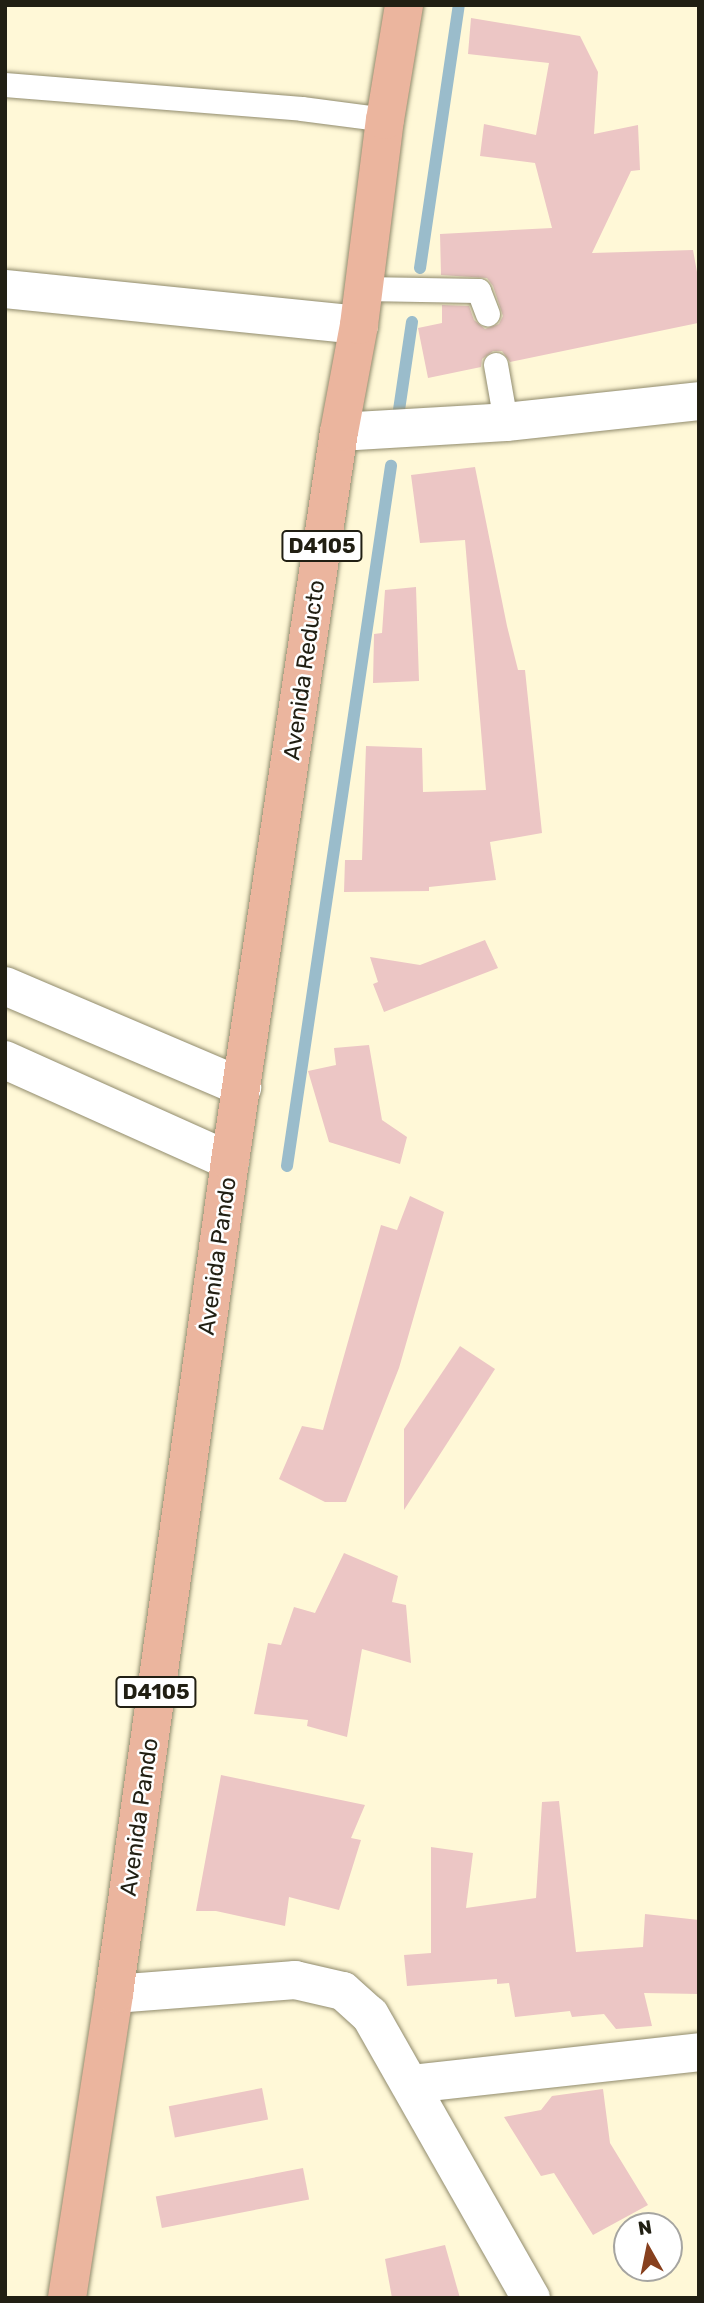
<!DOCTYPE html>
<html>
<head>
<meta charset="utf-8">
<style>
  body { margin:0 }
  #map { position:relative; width:704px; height:2303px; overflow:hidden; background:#fff8d7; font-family:Rubik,sans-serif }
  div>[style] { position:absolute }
  .stream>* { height:12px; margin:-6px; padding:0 6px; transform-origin:6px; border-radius:6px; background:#9abccb }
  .building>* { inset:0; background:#ecc6c5; transform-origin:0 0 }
  .roads { filter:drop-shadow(0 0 2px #918b6d) drop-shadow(0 0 2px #918b6d) }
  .service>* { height:24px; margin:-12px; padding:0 12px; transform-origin:12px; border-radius:12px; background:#fff }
  .minor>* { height:38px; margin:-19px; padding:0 19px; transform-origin:19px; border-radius:19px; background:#fff }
  .primary>* { height:38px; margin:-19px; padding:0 19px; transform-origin:19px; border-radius:19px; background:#ebb59e }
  span { translate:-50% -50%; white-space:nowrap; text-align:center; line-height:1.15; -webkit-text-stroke:5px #fff; paint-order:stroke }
  .shield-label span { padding:2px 5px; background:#fff; border:2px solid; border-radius:5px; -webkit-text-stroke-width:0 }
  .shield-label { font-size:21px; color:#211f13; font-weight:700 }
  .street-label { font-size:23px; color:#211f13 }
  .frame { position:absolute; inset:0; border:7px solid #211f13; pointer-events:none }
  .north { position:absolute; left:613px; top:2212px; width:70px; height:70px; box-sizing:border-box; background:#fff; border:2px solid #a6a5a1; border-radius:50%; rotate:351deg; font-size:19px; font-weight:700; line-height:28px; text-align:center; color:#211f13 }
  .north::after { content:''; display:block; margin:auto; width:24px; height:32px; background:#87401e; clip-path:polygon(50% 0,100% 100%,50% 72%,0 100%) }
</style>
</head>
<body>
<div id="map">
  <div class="stream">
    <i style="left:420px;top:268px;width:266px;rotate:-81.6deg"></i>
    <i style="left:399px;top:410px;width:89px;rotate:-81.6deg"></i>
    <i style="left:287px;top:1166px;width:708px;rotate:-81.55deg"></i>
  </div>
  <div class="building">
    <i style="clip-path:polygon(471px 18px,580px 36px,598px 72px,594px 134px,638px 125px,640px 170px,631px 171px,592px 253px,693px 250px,697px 272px,698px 323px,510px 362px,502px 351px,493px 351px,482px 359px,481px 367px,428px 378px,418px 328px,442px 323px,442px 305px,469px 306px,474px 320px,485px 329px,499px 324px,503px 316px,493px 286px,487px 278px,441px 275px,440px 234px,552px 228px,535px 163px,480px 156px,484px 124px,536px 135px,549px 63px,468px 54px)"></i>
    <i style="clip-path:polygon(475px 467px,507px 626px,518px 670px,525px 670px,542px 833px,490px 842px,496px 880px,429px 887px,429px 891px,344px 892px,345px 860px,362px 860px,366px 746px,422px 748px,423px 792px,486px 790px,465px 540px,420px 543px,411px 475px)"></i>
    <i style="clip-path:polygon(416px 587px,419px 681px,373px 683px,374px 634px,382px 633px,385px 590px)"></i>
    <i style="clip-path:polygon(485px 940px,498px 968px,384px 1012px,373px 984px,378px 982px,370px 957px,420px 965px)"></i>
    <i style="clip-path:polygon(369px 1045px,382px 1120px,407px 1137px,400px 1164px,329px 1142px,308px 1071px,336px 1065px,334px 1048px)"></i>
    <i style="clip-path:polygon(410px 1196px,444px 1212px,399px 1368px,346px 1502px,325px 1502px,279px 1479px,302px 1426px,323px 1430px,381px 1225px,397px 1230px)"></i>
    <i style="clip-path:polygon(460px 1346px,495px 1369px,404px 1510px,404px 1429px)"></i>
    <i style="clip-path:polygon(344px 1553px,398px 1576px,392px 1602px,406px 1605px,411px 1663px,362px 1649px,347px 1737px,307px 1726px,308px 1720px,254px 1714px,268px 1643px,281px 1645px,294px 1607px,315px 1613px)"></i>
    <i style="clip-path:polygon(221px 1775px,365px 1805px,351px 1838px,361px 1840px,339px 1910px,289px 1897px,285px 1926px,216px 1911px,196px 1911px)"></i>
    <i style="clip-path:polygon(559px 1801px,576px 1952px,643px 1947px,645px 1914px,699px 1920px,699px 1994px,644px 1993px,652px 2026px,616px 2029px,604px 2014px,572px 2017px,570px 2011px,515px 2017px,509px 1983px,497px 1984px,497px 1979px,407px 1986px,404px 1955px,431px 1953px,431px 1847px,473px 1853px,466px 1908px,536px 1898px,542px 1802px)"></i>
    <i style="left:262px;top:2088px;width:32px;height:95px;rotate:79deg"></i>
    <i style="clip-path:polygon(603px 2089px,610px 2143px,648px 2205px,593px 2235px,554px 2173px,541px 2176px,504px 2117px,541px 2110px,552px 2096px)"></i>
    <i style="left:303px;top:2168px;width:32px;height:150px;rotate:79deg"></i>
    <i style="clip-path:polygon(445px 2245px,460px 2298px,392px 2298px,385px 2259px)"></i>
  </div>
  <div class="roads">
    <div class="service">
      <i style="left:5px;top:85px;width:298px;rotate:4.6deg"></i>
      <i style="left:302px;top:109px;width:84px;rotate:7.5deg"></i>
      <i style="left:364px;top:289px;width:115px;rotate:1deg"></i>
      <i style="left:479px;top:291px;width:25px;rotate:69deg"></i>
      <i style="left:496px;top:365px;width:58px;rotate:80deg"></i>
    </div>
    <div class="minor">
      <i style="left:5px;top:289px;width:356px;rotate:5.8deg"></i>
      <i style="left:339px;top:432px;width:167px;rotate:-3.4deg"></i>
      <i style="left:506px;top:422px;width:194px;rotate:-6.2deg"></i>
      <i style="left:5px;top:986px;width:258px;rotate:23.1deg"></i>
      <i style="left:5px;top:1060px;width:247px;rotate:24.2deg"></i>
      <i style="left:114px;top:1994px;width:182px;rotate:-4.4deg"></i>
      <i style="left:295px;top:1980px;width:49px;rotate:12.9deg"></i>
      <i style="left:343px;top:1991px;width:36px;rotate:42deg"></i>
      <i style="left:370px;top:2015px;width:326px;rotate:60.4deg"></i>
      <i style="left:411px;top:2084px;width:290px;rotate:-6.3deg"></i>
    </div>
    <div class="primary">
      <i style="left:67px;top:2298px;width:308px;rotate:-81.2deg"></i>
      <i style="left:114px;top:1994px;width:841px;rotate:-82.07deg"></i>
      <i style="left:230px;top:1161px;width:737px;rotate:-81.5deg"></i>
      <i style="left:339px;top:432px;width:109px;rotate:-79.4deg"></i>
      <i style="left:359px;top:325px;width:207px;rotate:-82.8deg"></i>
      <i style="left:385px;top:120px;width:117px;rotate:-80.6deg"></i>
    </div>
  </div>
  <div class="shield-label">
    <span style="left:322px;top:546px">D4105</span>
    <span style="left:156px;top:1692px">D4105</span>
  </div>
  <div class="street-label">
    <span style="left:304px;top:670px;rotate:-82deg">Avenida Reducto</span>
    <span style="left:217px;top:1256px;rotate:-82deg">Avenida Pando</span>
    <span style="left:139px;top:1817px;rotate:-82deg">Avenida Pando</span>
  </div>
  <div class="frame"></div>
  <div class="north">N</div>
</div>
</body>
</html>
